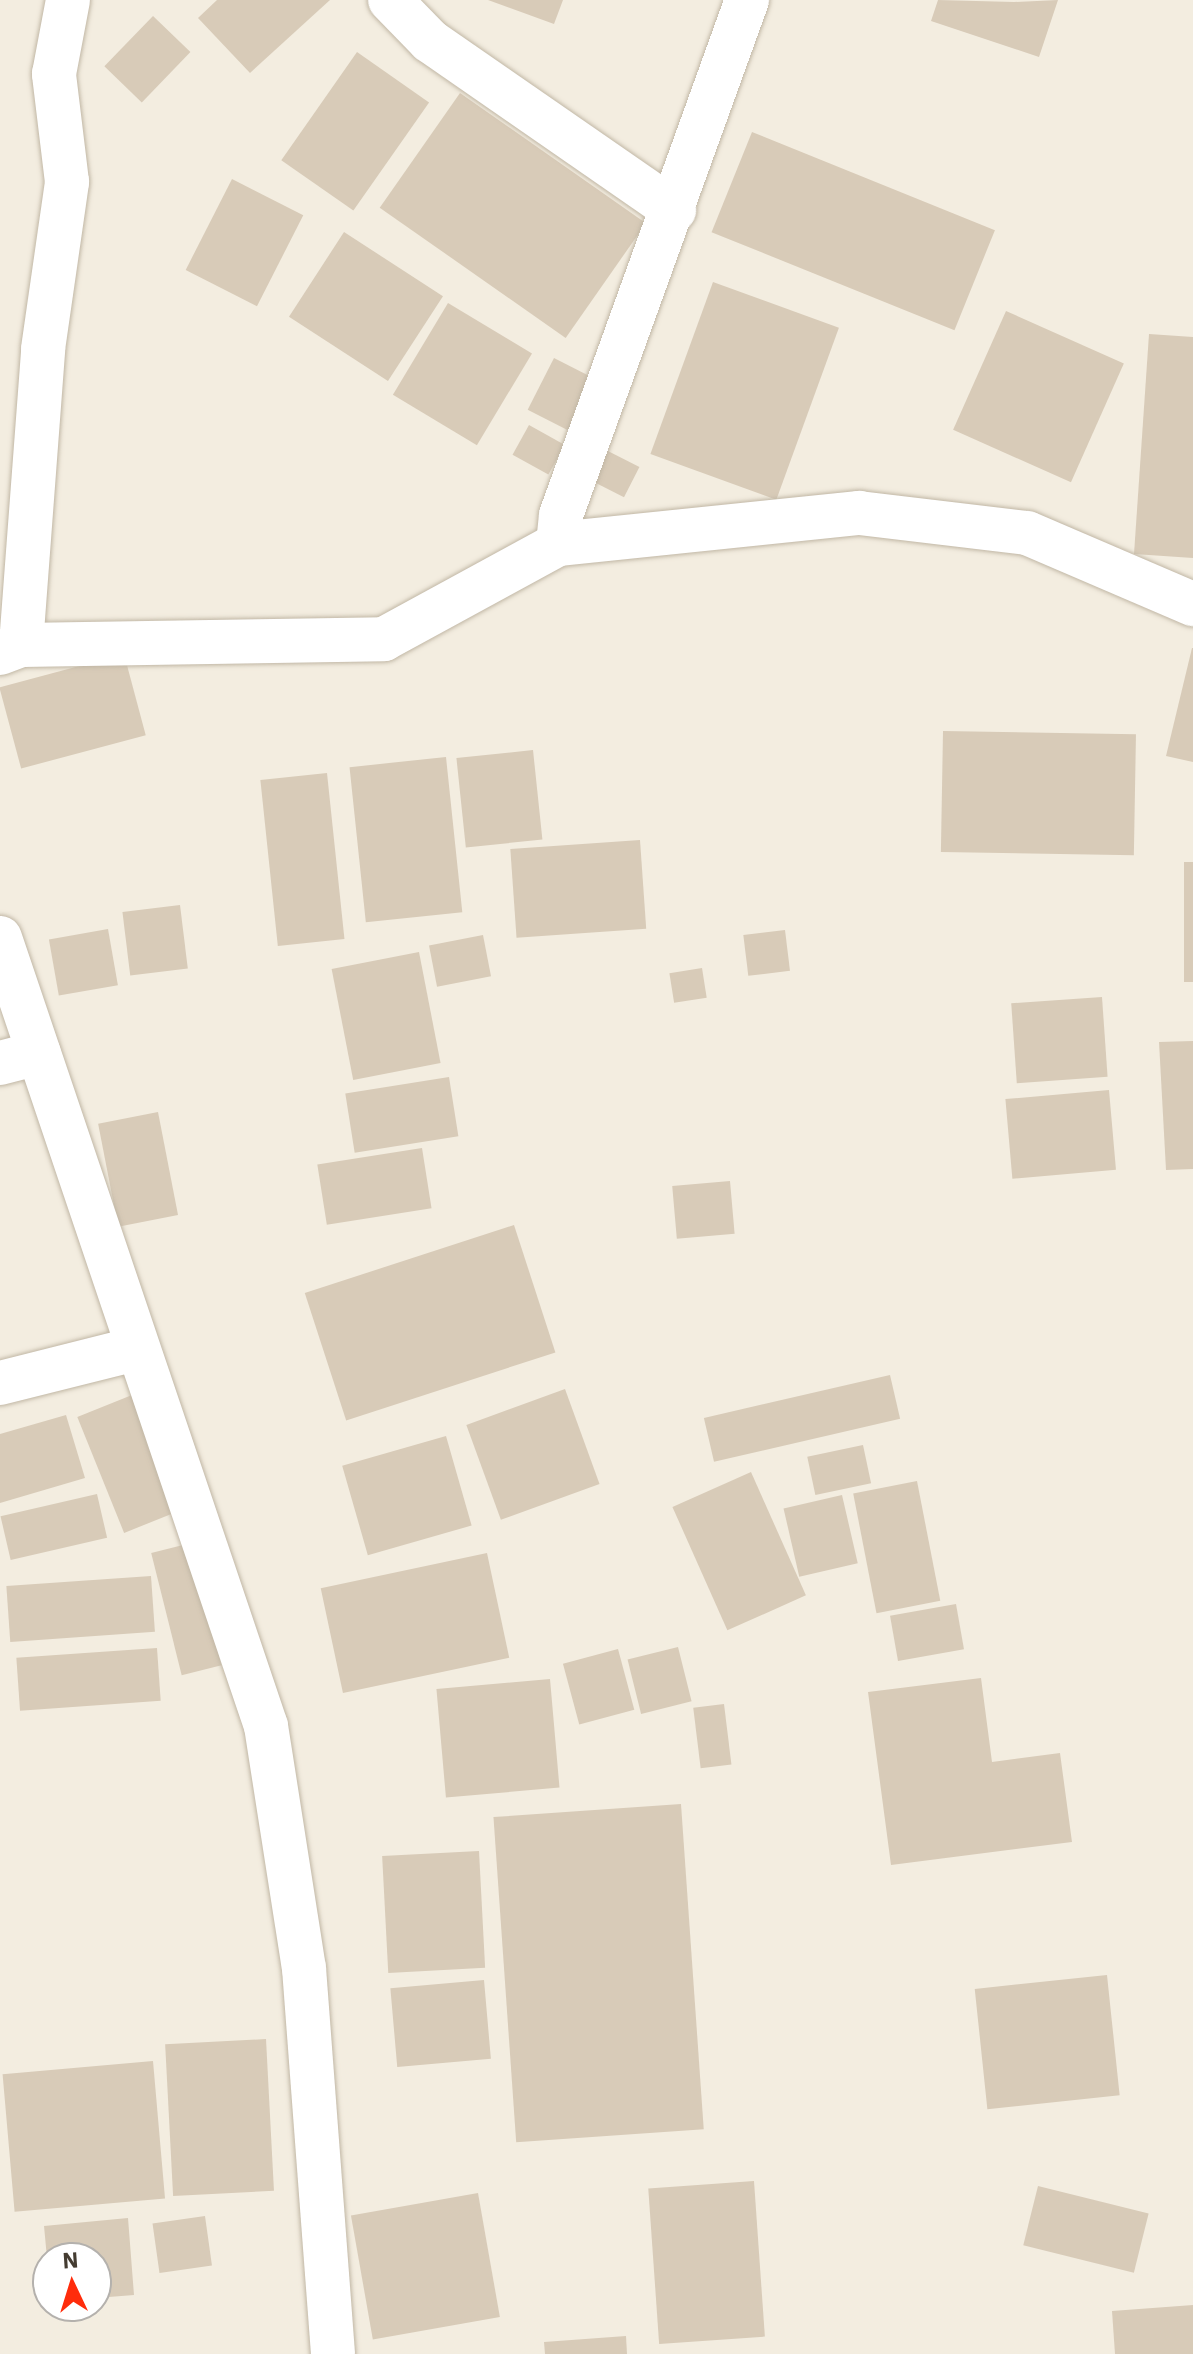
<!DOCTYPE html>
<html>
<head>
<meta charset="utf-8">
<style>
  body { margin:0 }
  #map { position:relative; width:1193px; height:2354px; overflow:hidden; background:#f3ede0; font-family:"IBM Plex Sans",sans-serif }
  div>[style] { position:absolute }
  .building>* { inset:0; background:#d8cbb8; transform-origin:0 0 }
  .roads { filter:drop-shadow(0 0 2px #c1b7a5) drop-shadow(0 0 2px #c1b7a5) }
  .street>* { height:44px; margin:-22px; padding:0 22px; transform-origin:22px; border-radius:22px; background:#fff }
  span { translate:-50% -50%; white-space:nowrap; text-align:center; line-height:1.15; -webkit-text-stroke:8px #fff; paint-order:stroke }
  .north { position:absolute; left:32px; top:2242px; width:80px; height:80px; box-sizing:border-box; background:#fff; border:2px solid #b4b1ad; border-radius:50%; rotate:356deg; font-size:22px; font-weight:700; line-height:32px; text-align:center; color:#443c31 }
  .north::after { content:''; display:block; margin:auto; width:28px; height:36px; background:#ff2c0b; clip-path:polygon(50% 0,100% 100%,50% 72%,0 100%) }
</style>
</head>
<body>
<div id="map">
  <div class="building">
    <i style="clip-path:polygon(217px 0,330px 0,250px 73px,198px 18px)"></i>
    <i style="clip-path:polygon(488px 0,563px 0,554px 24px)"></i>
    <i style="clip-path:polygon(938px 0,1014px 2px,1058px 0,1039px 57px,931px 21px)"></i>
    <i style="left:153px;top:16px;width:52px;height:70px;rotate:44deg"></i>
    <i style="left:357px;top:52px;width:88px;height:132px;rotate:35deg"></i>
    <i style="left:460px;top:93px;width:227px;height:140px;rotate:35deg"></i>
    <i style="left:752px;top:132px;width:262px;height:108px;rotate:22deg"></i>
    <i style="left:232px;top:179px;width:80px;height:102px;rotate:27deg"></i>
    <i style="left:344px;top:232px;width:118px;height:101px;rotate:33deg"></i>
    <i style="left:713px;top:282px;width:134px;height:183px;rotate:20deg"></i>
    <i style="left:448px;top:303px;width:98px;height:107px;rotate:31deg"></i>
    <i style="left:1006px;top:311px;width:129px;height:130px;rotate:24deg"></i>
    <i style="clip-path:polygon(1149px 334px,1193px 337px,1193px 558px,1134px 554px)"></i>
    <i style="left:554px;top:358px;width:54px;height:58px;rotate:27deg"></i>
    <i style="left:529px;top:425px;width:41px;height:34px;rotate:29deg"></i>
    <i style="left:602px;top:448px;width:42px;height:34px;rotate:27deg"></i>
    <i style="clip-path:polygon(1192px 648px,1193px 648px,1193px 762px,1166px 756px)"></i>
    <i style="left:124px;top:654px;width:84px;height:129px;rotate:75deg"></i>
    <i style="left:943px;top:731px;width:193px;height:121px;rotate:1deg"></i>
    <i style="left:533px;top:750px;width:90px;height:77px;rotate:84deg"></i>
    <i style="left:446px;top:757px;width:156px;height:97px;rotate:84deg"></i>
    <i style="left:327px;top:773px;width:167px;height:67px;rotate:84deg"></i>
    <i style="left:640px;top:840px;width:89px;height:130px;rotate:86deg"></i>
    <i style="left:1184px;top:862px;width:9px;height:120px"></i>
    <i style="left:180px;top:905px;width:64px;height:58px;rotate:83deg"></i>
    <i style="left:108px;top:929px;width:57px;height:60px;rotate:80deg"></i>
    <i style="left:785px;top:930px;width:41px;height:42px;rotate:83deg"></i>
    <i style="left:483px;top:935px;width:42px;height:55px;rotate:79deg"></i>
    <i style="left:419px;top:952px;width:113px;height:89px;rotate:79deg"></i>
    <i style="left:702px;top:968px;width:30px;height:33px;rotate:81deg"></i>
    <i style="left:1102px;top:997px;width:80px;height:91px;rotate:86deg"></i>
    <i style="clip-path:polygon(1193px 1041px,1193px 1169px,1166px 1170px,1159px 1042px)"></i>
    <i style="left:449px;top:1077px;width:60px;height:105px;rotate:81deg"></i>
    <i style="left:1109px;top:1090px;width:80px;height:104px;rotate:85deg"></i>
    <i style="left:158px;top:1112px;width:105px;height:61px;rotate:79deg"></i>
    <i style="left:422px;top:1148px;width:61px;height:106px;rotate:81deg"></i>
    <i style="left:730px;top:1181px;width:53px;height:58px;rotate:85deg"></i>
    <i style="left:514px;top:1225px;width:134px;height:220px;rotate:72deg"></i>
    <i style="left:890px;top:1375px;width:45px;height:191px;rotate:77deg"></i>
    <i style="left:565px;top:1389px;width:101px;height:105px;rotate:70deg"></i>
    <i style="left:132px;top:1395px;width:125px;height:59px;rotate:68deg"></i>
    <i style="clip-path:polygon(66px 1415px,85px 1478px,0 1503px,0 1434px)"></i>
    <i style="left:446px;top:1436px;width:93px;height:108px;rotate:74deg"></i>
    <i style="left:863px;top:1445px;width:39px;height:57px;rotate:78deg"></i>
    <i style="left:751px;top:1472px;width:135px;height:86px;rotate:66deg"></i>
    <i style="left:917px;top:1481px;width:122px;height:65px;rotate:79deg"></i>
    <i style="left:97px;top:1494px;width:45px;height:99px;rotate:77deg"></i>
    <i style="left:842px;top:1495px;width:70px;height:60px;rotate:77deg"></i>
    <i style="left:191px;top:1543px;width:126px;height:41px;rotate:76deg"></i>
    <i style="left:487px;top:1553px;width:107px;height:170px;rotate:78deg"></i>
    <i style="left:151px;top:1576px;width:56px;height:145px;rotate:86deg"></i>
    <i style="left:956px;top:1604px;width:46px;height:67px;rotate:80deg"></i>
    <i style="left:678px;top:1647px;width:56px;height:52px;rotate:76deg"></i>
    <i style="left:157px;top:1648px;width:53px;height:141px;rotate:86deg"></i>
    <i style="left:618px;top:1649px;width:63px;height:57px;rotate:75deg"></i>
    <i style="clip-path:polygon(981px 1678px,992px 1762px,1060px 1753px,1072px 1842px,891px 1865px,868px 1692px)"></i>
    <i style="left:550px;top:1679px;width:109px;height:114px;rotate:85deg"></i>
    <i style="left:724px;top:1704px;width:61px;height:31px;rotate:83deg"></i>
    <i style="left:681px;top:1804px;width:326px;height:188px;rotate:86deg"></i>
    <i style="left:479px;top:1851px;width:117px;height:97px;rotate:87deg"></i>
    <i style="left:1107px;top:1975px;width:121px;height:133px;rotate:84deg"></i>
    <i style="left:484px;top:1980px;width:79px;height:94px;rotate:85deg"></i>
    <i style="left:266px;top:2039px;width:152px;height:101px;rotate:87deg"></i>
    <i style="left:153px;top:2061px;width:138px;height:151px;rotate:85deg"></i>
    <i style="left:754px;top:2181px;width:156px;height:106px;rotate:86deg"></i>
    <i style="left:1038px;top:2186px;width:114px;height:61px;rotate:14deg"></i>
    <i style="left:478px;top:2193px;width:126px;height:129px;rotate:80deg"></i>
    <i style="left:205px;top:2216px;width:50px;height:53px;rotate:82deg"></i>
    <i style="clip-path:polygon(128px 2218px,134px 2295px,96px 2298px,96px 2258px,47px 2258px,44px 2226px)"></i>
    <i style="clip-path:polygon(1193px 2305px,1193px 2354px,1115px 2354px,1112px 2311px)"></i>
    <i style="clip-path:polygon(626px 2336px,627px 2354px,545px 2354px,544px 2342px)"></i>
  </div>
  <div class="roads">
    <div class="street">
      <i style="left:390px;top:0;width:57px;rotate:45.7deg"></i>
      <i style="left:430px;top:41px;width:297px;rotate:34.7deg"></i>
      <i style="left:558px;top:544px;width:303px;rotate:-5.9deg"></i>
      <i style="left:859px;top:513px;width:169px;rotate:6.8deg"></i>
      <i style="left:1027px;top:533px;width:181px;rotate:23.2deg"></i>
      <i style="left:21px;top:645px;width:297px;rotate:-85.7deg"></i>
      <i style="left:43px;top:349px;width:169px;rotate:-81.8deg"></i>
      <i style="left:67px;top:182px;width:109px;rotate:-96.9deg"></i>
      <i style="left:54px;top:74px;width:75px;rotate:-79.3deg"></i>
      <i style="left:0;top:653px;width:22px;rotate:-21deg"></i>
      <i style="left:21px;top:645px;width:363px;rotate:-0.9deg"></i>
      <i style="left:384px;top:639px;width:198px;rotate:-28.6deg"></i>
      <i style="left:558px;top:544px;width:29px;rotate:-84deg"></i>
      <i style="left:561px;top:515px;width:548px;rotate:-70.14deg"></i>
      <i style="left:0;top:938px;width:832px;rotate:71.35deg"></i>
      <i style="left:266px;top:1726px;width:245px;rotate:81.1deg"></i>
      <i style="left:304px;top:1968px;width:387px;rotate:85.7deg"></i>
      <i style="left:0;top:1063px;width:40px;rotate:-14.4deg"></i>
      <i style="left:0;top:1383px;width:139px;rotate:-14.1deg"></i>
    </div>
  </div>
  <div class="north">N</div>
</div>
</body>
</html>
